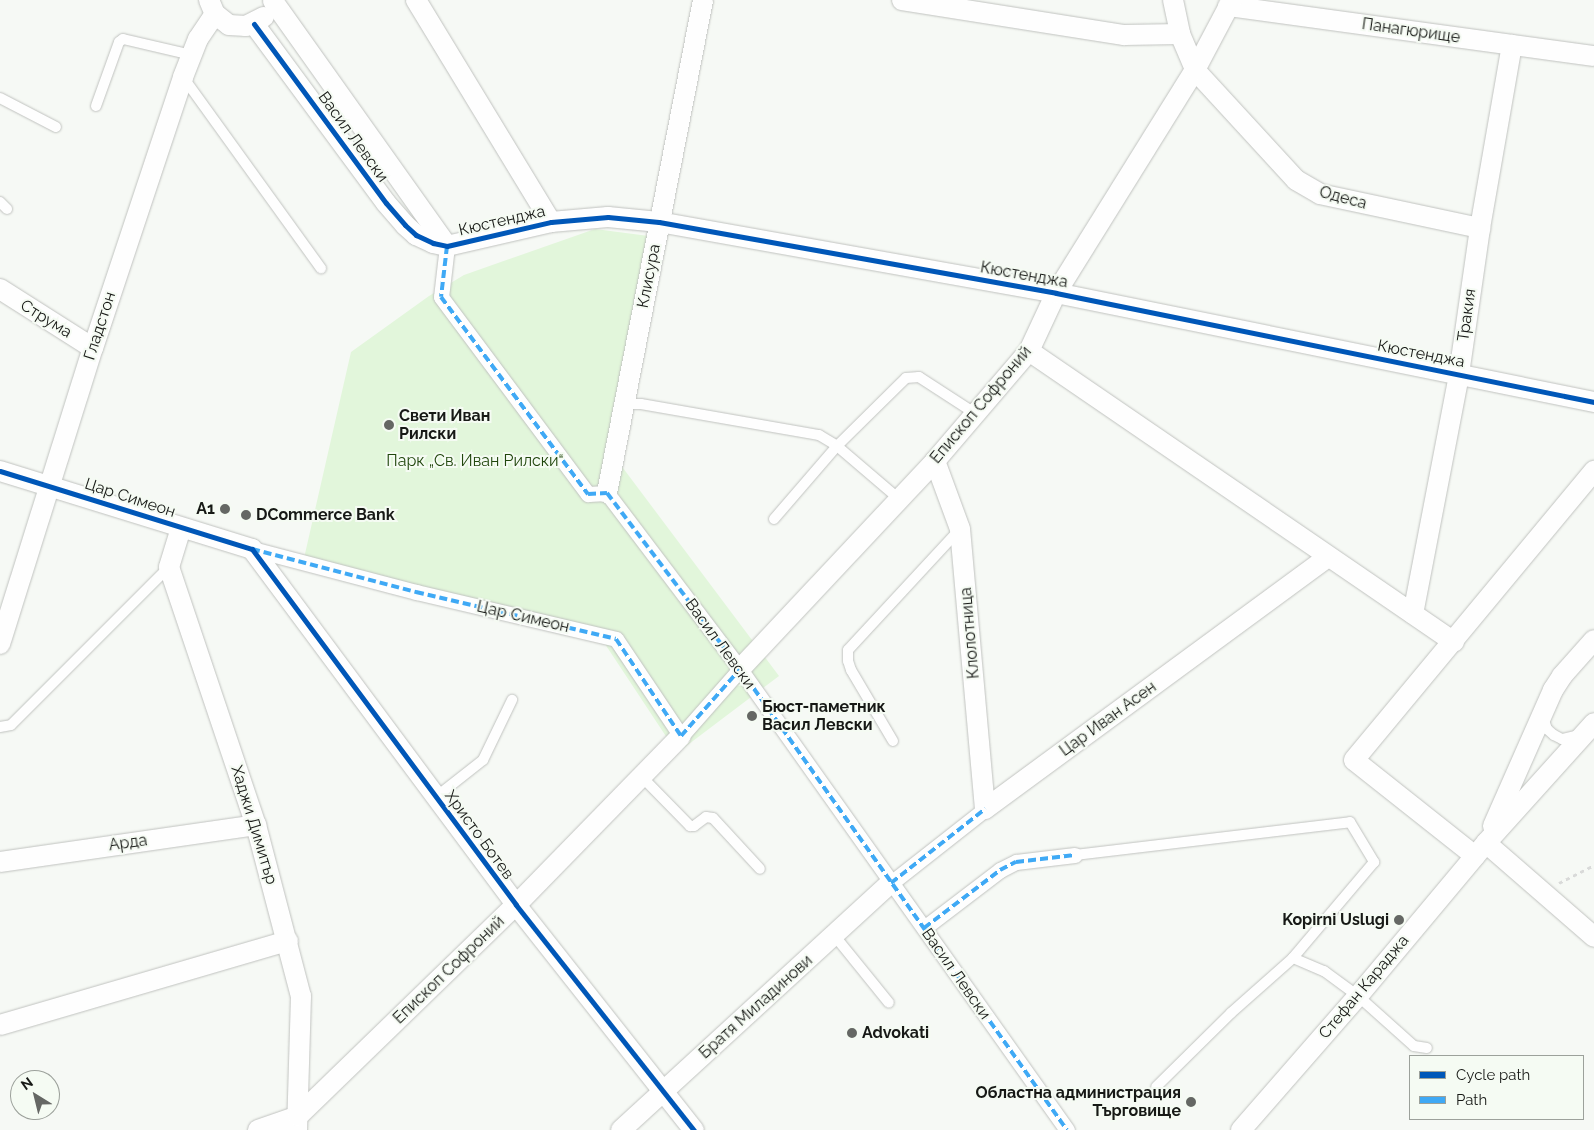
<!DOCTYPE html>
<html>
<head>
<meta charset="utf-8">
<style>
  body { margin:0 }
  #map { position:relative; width:1594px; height:1130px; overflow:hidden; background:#f6f9f5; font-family:Raleway,sans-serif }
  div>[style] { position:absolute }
  .green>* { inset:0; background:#e2f6db }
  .path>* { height:3px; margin-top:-1.5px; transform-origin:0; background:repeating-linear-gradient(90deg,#d9dad9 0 4px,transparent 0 8px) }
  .roads { filter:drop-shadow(0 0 1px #c0c2bf) drop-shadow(0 0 1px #c0c2bf) }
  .service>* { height:10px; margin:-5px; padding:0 5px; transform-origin:5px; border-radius:5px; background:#fefefe }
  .pedestrian>* { height:15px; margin:-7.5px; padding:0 7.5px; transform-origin:7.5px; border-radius:7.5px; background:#fefefe }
  .minor>* { height:20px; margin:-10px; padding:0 10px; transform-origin:10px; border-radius:10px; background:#fefefe }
  .quiet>* { height:4px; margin-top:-2px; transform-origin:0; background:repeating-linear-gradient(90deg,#3fa9f5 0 8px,transparent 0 12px) }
  .cycleway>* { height:5px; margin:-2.5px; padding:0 2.5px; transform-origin:2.5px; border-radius:2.5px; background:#0057b8 }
  .dots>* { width:14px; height:14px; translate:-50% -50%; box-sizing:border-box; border:2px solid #f5fbf3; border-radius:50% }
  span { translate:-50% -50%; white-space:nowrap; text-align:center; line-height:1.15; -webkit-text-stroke:4px #f5fbf3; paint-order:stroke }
  .street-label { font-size:16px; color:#171916 }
  .poi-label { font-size:16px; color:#171916; font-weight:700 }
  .left { translate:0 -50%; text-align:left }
  .right { translate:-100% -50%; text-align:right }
  .park-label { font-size:16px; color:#20460c }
  .legend { position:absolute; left:1409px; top:1055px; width:175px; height:65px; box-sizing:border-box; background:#f5fbf3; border:1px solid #9ca19b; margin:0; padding:6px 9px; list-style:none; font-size:15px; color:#171916 }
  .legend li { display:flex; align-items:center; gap:10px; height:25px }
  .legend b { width:25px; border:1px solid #9ca19b }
  .north { position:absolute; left:10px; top:1070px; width:50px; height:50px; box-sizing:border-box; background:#f5fbf3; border:1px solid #9ca19b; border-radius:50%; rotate:324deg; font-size:14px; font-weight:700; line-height:20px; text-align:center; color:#171916 }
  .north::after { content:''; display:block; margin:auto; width:18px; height:22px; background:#656764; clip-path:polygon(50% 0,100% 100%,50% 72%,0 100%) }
</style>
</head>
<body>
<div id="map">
  <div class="green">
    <i style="clip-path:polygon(595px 229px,664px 238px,620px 464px,779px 676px,677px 753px,605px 644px,302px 567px,351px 352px,429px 296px,464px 275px)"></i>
  </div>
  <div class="path">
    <i style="left:1559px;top:883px;width:39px;rotate:-27deg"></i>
  </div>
  <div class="roads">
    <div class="service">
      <i style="left:183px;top:77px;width:236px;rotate:54.2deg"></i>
      <i style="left:0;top:98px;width:63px;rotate:27.4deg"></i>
      <i style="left:96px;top:106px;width:68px;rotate:-70.2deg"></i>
      <i style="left:119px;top:42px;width:5px;rotate:-37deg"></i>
      <i style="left:123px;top:39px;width:70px;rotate:13.2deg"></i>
      <i style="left:0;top:202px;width:10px;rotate:45deg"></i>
      <i style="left:624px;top:404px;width:17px"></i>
      <i style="left:641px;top:404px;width:181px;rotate:9.9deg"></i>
      <i style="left:819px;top:435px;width:21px;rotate:31deg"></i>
      <i style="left:837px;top:446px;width:82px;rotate:40.5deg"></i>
      <i style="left:774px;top:519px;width:96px;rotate:-49.2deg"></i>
      <i style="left:837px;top:446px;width:97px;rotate:-44.6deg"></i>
      <i style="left:906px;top:378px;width:13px;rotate:-4deg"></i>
      <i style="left:919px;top:377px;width:68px;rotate:33deg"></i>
      <i style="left:1543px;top:718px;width:12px;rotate:70deg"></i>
      <i style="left:1547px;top:729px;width:9px;rotate:41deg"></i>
      <i style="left:1554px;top:735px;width:9px;rotate:27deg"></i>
      <i style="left:1562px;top:739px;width:17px;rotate:-13deg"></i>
      <i style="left:0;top:727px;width:11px;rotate:-10deg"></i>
      <i style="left:11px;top:725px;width:223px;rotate:-45deg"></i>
      <i style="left:893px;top:741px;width:82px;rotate:-120.6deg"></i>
      <i style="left:851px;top:670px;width:9px;rotate:-108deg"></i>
      <i style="left:848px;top:661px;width:11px;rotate:-90deg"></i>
      <i style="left:848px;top:650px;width:165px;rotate:-47.2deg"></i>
      <i style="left:642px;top:777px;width:69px;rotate:45.6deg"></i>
      <i style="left:690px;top:826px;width:4px"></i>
      <i style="left:694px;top:826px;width:15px;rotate:-37deg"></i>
      <i style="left:706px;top:817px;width:7px;rotate:8deg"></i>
      <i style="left:713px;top:818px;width:69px;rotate:47.3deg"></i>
      <i style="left:436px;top:797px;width:60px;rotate:-38.2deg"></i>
      <i style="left:483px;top:760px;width:67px;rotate:-64.2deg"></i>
      <i style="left:1075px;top:855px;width:277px;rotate:-6.8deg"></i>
      <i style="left:1350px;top:822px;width:47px;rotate:59deg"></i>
      <i style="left:1374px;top:862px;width:126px;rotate:130.2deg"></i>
      <i style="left:1293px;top:958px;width:83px;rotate:138.4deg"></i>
      <i style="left:1231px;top:1013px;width:105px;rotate:135.4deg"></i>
      <i style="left:834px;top:935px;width:87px;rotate:51deg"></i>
      <i style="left:1293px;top:958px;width:34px;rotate:23deg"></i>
      <i style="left:1324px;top:971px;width:42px;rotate:36.3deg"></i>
      <i style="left:1358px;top:996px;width:75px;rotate:41.8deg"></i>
      <i style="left:1414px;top:1046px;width:13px;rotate:9deg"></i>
    </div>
    <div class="pedestrian">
      <i style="left:447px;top:246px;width:51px;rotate:96.7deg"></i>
      <i style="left:441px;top:297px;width:246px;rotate:53.3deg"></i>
      <i style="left:588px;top:494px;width:19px;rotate:-3deg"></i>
      <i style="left:607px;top:493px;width:221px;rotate:52.9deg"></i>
      <i style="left:740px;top:669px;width:565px;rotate:54.65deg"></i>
      <i style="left:252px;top:549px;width:170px;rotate:14.7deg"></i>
      <i style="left:416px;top:592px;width:205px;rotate:13.2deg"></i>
      <i style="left:616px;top:639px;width:117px;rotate:56.2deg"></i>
      <i style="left:681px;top:736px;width:89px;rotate:-48.6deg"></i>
      <i style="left:891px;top:883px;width:120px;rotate:-38.2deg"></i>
      <i style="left:924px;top:928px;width:96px;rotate:-37.3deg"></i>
      <i style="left:1000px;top:870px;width:18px;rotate:-27deg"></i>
      <i style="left:1016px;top:862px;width:59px;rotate:-6.8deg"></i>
    </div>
    <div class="minor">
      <i style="left:209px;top:0;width:15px;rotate:67deg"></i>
      <i style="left:215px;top:14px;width:18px;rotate:38deg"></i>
      <i style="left:229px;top:25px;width:17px;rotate:3deg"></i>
      <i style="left:246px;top:26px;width:20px;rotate:-27deg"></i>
      <i style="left:416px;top:0;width:260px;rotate:58.7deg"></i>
      <i style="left:902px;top:0;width:225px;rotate:9deg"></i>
      <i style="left:1124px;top:35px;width:56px;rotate:-1deg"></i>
      <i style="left:1173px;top:0;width:35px;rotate:78deg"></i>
      <i style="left:1180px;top:34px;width:39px;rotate:67deg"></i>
      <i style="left:1195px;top:70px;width:149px;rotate:47.4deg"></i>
      <i style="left:1296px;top:180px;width:28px;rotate:30deg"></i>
      <i style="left:1320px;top:194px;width:164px;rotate:12deg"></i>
      <i style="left:273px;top:1px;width:301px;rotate:54.6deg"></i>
      <i style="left:1228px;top:6px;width:369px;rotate:7.8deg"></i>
      <i style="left:254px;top:24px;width:222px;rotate:53.6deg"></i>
      <i style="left:386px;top:203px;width:29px;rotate:49deg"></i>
      <i style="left:405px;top:225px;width:15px;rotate:42deg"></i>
      <i style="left:416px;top:235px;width:19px;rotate:25deg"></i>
      <i style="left:433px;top:243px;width:14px;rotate:12deg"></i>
      <i style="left:447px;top:246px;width:107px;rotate:-13deg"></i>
      <i style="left:551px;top:222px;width:57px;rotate:-5deg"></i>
      <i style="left:608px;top:217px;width:51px;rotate:5.6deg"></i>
      <i style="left:659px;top:222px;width:403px;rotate:10.1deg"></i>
      <i style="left:1056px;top:293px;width:549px;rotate:11.45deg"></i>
      <i style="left:0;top:289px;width:110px;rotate:32.4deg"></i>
      <i style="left:1029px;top:351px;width:515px;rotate:34.4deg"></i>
      <i style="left:935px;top:461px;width:72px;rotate:69.8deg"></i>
      <i style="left:960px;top:529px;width:281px;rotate:84.9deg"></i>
      <i style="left:0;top:471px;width:264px;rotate:17.2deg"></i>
      <i style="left:252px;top:549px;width:443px;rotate:53.4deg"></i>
      <i style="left:516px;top:905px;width:287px;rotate:51.7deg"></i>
      <i style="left:607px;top:493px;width:502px;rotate:-78.98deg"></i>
      <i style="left:181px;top:528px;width:41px;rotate:107.1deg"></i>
      <i style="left:169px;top:567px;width:272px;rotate:71.4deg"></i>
      <i style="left:256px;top:825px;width:177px;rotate:75.3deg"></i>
      <i style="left:301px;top:996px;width:134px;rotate:91.7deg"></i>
      <i style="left:1413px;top:614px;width:244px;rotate:-79.1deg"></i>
      <i style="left:1459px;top:374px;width:148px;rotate:-81.8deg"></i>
      <i style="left:1480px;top:228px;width:186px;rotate:-80.1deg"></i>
      <i style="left:0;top:644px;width:310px;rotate:-72.6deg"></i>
      <i style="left:93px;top:348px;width:286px;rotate:-71.6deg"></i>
      <i style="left:183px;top:77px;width:41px;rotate:-68.5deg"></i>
      <i style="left:198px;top:39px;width:30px;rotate:-56deg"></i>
      <i style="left:740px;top:669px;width:285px;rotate:-46.8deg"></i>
      <i style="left:935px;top:461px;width:145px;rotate:-49.5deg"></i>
      <i style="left:1029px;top:351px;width:64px;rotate:-65deg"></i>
      <i style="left:1056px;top:293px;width:263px;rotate:-58.1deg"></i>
      <i style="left:1195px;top:70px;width:79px;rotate:-62.1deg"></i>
      <i style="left:985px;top:809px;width:426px;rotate:-36.3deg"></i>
      <i style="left:1493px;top:826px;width:149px;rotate:-66.2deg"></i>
      <i style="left:1553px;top:690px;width:17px;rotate:-57deg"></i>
      <i style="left:1562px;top:676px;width:48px;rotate:-48.4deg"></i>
      <i style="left:1486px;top:843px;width:143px;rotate:41deg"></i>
      <i style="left:1475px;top:856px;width:154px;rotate:-141.6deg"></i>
      <i style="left:1354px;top:760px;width:376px;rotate:-50.3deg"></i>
      <i style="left:0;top:862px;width:259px;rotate:-8.2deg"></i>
      <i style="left:0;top:1025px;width:300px;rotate:-16.3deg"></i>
      <i style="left:258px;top:1130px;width:42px;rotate:-19.3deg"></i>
      <i style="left:298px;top:1116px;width:303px;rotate:-44.1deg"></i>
      <i style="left:516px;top:905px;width:236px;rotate:-45.7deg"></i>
      <i style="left:621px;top:1130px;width:366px;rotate:-42.5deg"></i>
      <i style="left:1241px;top:1130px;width:178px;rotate:-48.9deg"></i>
      <i style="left:1358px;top:996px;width:199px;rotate:-50.1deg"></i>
      <i style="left:1486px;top:843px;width:161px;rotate:-48deg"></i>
    </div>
  </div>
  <div class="quiet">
    <i style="left:447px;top:246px;width:51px;rotate:96.7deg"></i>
    <i style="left:441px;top:297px;width:246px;rotate:53.3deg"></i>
    <i style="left:588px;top:494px;width:19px;rotate:-3deg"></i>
    <i style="left:607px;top:493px;width:221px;rotate:52.9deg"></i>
    <i style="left:740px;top:669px;width:565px;rotate:54.65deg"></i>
    <i style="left:252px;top:549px;width:170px;rotate:14.7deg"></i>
    <i style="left:416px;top:592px;width:205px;rotate:13.2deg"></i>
    <i style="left:616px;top:639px;width:117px;rotate:56.2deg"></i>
    <i style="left:681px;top:736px;width:89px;rotate:-48.6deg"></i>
    <i style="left:891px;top:883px;width:120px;rotate:-38.2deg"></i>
    <i style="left:924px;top:928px;width:96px;rotate:-37.3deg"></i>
    <i style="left:1000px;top:870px;width:18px;rotate:-27deg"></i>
    <i style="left:1016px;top:862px;width:59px;rotate:-6.8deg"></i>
  </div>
  <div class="cycleway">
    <i style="left:254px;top:24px;width:222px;rotate:53.6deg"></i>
    <i style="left:386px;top:203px;width:29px;rotate:49deg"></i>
    <i style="left:405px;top:225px;width:15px;rotate:42deg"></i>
    <i style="left:416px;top:235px;width:19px;rotate:25deg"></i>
    <i style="left:433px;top:243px;width:14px;rotate:12deg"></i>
    <i style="left:447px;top:246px;width:107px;rotate:-13deg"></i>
    <i style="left:551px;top:222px;width:57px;rotate:-5deg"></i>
    <i style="left:608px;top:217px;width:51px;rotate:5.6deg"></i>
    <i style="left:659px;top:222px;width:403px;rotate:10.1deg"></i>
    <i style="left:1056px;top:293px;width:549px;rotate:11.45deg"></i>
    <i style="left:0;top:471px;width:264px;rotate:17.2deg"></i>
    <i style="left:252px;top:549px;width:443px;rotate:53.4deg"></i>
    <i style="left:516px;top:905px;width:287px;rotate:51.7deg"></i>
  </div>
  <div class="dots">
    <i style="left:389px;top:425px;background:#656764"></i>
    <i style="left:225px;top:509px;background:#656764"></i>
    <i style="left:246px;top:515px;background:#656764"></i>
    <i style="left:752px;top:716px;background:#656764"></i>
    <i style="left:1399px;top:920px;background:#656764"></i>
    <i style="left:852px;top:1033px;background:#656764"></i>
    <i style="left:1191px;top:1102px;background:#656764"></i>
  </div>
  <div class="street-label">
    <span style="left:1411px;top:31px;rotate:8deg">Панагюрище</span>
    <span style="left:353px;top:137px;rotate:54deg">Васил Левски</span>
    <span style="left:1343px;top:198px;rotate:15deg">Одеса</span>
    <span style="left:502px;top:221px;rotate:-13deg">Кюстенджа</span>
    <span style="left:1024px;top:275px;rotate:10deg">Кюстенджа</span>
    <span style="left:649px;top:276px;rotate:-79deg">Клисура</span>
    <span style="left:1467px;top:315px;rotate:-82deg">Тракия</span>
    <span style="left:46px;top:319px;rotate:32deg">Струма</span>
    <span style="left:100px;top:326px;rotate:-72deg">Гладстон</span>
    <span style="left:1421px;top:354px;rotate:11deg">Кюстенджа</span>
    <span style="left:981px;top:405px;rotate:-50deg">Епископ Софроний</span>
    <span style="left:130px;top:498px;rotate:18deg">Цар Симеон</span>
    <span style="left:523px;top:617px;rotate:13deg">Цар Симеон</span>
    <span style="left:970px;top:633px;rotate:-95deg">Клолотница</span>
    <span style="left:720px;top:644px;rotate:54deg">Васил Левски</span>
    <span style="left:1108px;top:719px;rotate:-36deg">Цар Иван Асен</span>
    <span style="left:254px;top:825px;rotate:73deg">Хаджи Димитър</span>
    <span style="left:479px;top:835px;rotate:54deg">Христо Ботев</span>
    <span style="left:128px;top:843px;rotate:-8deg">Арда</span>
    <span style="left:449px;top:970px;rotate:-44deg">Епископ Софроний</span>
    <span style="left:956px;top:974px;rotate:55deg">Васил Левски</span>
    <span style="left:1364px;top:987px;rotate:-50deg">Стефан Караджа</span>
    <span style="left:756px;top:1007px;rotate:-42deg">Братя Миладинови</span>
  </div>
  <div class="poi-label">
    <span class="left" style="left:399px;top:425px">Свети Иван<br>Рилски</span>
    <span class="right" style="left:215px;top:509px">A1</span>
    <span class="left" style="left:256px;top:515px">DCommerce Bank</span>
    <span class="left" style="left:762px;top:716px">Бюст-паметник<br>Васил Левски</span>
    <span class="right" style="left:1389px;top:920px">Kopirni Uslugi</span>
    <span class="left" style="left:862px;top:1033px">Advokati</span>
    <span class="right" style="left:1181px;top:1102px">Областна администрация<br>Търговище</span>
  </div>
  <div class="park-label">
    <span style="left:475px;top:461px">Парк „Св. Иван Рилски“</span>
  </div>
  <ul class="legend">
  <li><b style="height:6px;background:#0057b8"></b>Cycle path</li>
  <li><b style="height:6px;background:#3fa9f5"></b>Path</li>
  </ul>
  <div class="north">N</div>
</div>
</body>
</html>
